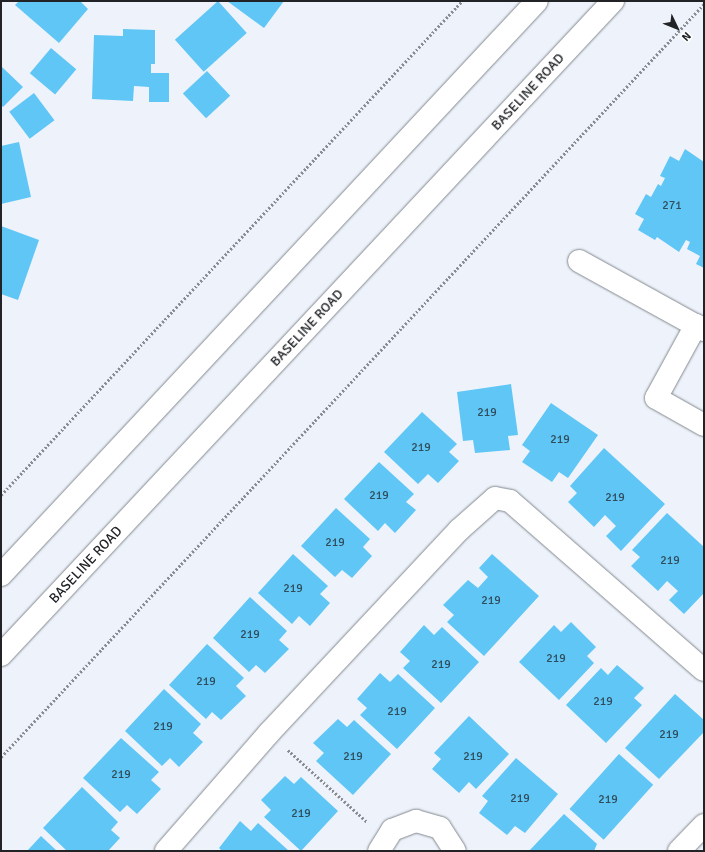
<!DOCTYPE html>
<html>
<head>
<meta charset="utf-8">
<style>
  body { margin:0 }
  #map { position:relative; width:705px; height:852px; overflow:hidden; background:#eef3fb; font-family:Signika,sans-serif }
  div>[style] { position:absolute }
  .building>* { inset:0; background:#5fc6f6; transform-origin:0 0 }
  .path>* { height:2.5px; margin-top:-1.25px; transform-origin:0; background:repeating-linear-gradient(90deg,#898c92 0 2px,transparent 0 4px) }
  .roads { filter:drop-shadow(0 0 1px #83888f) drop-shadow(0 0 1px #83888f) }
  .minor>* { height:22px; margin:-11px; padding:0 11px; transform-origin:11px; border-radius:11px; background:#fff }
  .major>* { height:22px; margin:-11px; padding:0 11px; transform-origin:11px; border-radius:11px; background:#fff }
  span { translate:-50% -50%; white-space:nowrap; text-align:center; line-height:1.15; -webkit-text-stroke:3px #fff; paint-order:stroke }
  .number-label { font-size:12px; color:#304c5a }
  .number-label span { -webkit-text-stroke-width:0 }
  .street-label { font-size:14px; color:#212326 }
  .frame { position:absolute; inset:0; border:2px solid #212326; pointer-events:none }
  .north { position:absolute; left:657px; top:8px; width:40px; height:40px; -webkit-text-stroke:3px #fff; paint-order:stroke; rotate:133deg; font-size:11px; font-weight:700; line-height:16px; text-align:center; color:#212326 }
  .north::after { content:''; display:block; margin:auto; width:14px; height:18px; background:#212326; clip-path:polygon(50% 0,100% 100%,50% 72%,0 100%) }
</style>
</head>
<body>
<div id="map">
  <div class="building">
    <i style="clip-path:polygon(19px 1px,80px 1px,88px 9px,59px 43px,15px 5px)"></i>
    <i style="left:218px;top:1px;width:43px;height:58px;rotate:48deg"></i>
    <i style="clip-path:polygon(227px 1px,284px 1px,264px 28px)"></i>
    <i style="clip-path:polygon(123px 29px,155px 30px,155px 64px,151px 64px,151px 73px,169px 73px,169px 102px,149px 102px,149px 87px,134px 86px,133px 101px,92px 99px,94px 35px,123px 36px)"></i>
    <i style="left:51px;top:48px;width:33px;height:33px;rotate:40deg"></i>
    <i style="clip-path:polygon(2px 67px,23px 87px,3px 107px,1px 105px)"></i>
    <i style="left:207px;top:71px;width:34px;height:33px;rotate:47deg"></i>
    <i style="left:34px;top:93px;width:34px;height:31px;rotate:53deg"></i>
    <i style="clip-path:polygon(19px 142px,31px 197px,1px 204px,1px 146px)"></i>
    <i style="clip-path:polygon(685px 149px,704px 162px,704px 268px,696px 264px,700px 256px,687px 249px,690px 242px,686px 240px,679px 252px,657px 237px,655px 240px,638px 230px,644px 219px,635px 214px,646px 194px,651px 197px,658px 184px,661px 186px,665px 178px,660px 176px,670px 156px,679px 161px)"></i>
    <i style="clip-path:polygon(1px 226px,39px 240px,18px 300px,1px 294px)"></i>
    <i style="clip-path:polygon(511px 384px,518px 435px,508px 436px,510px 450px,475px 453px,473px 440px,463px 441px,457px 392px)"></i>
    <i style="clip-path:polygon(551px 403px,598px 435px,568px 478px,559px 472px,552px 482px,522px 462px,530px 451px,522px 445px)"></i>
    <i style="clip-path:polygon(422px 412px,457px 444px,449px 452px,459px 461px,438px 483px,428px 474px,418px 484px,384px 452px)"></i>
    <i style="clip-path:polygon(604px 448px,665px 504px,621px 551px,606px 536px,616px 526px,605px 515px,594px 527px,568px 502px,577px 493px,570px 486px)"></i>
    <i style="clip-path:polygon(379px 462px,414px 494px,406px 502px,416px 510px,395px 533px,385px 523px,378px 531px,344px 499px)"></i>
    <i style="clip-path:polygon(336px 508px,370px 539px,363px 547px,372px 556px,352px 578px,342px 570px,335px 577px,301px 546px)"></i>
    <i style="clip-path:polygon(667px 513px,704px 547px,704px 593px,684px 614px,669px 600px,678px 591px,667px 581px,658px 591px,631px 566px,640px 557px,632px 550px)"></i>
    <i style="clip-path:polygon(293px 554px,328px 586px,320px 594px,330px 603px,310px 626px,299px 616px,292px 624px,258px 593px)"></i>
    <i style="clip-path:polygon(492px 554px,539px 596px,484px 656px,447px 622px,454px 615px,443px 605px,468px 580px,478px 588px,488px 577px,479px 568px)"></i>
    <i style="clip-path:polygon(250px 597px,287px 631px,279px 640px,289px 649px,265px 673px,256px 665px,249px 672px,213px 638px)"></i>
    <i style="clip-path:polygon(571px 622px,596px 647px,587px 656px,594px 663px,559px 700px,519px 662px,554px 625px,561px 632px)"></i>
    <i style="clip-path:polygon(424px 625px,434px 635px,442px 627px,479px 662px,441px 703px,403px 668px,410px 661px,400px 652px)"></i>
    <i style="clip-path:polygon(207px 644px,244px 678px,236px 686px,246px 696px,221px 720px,212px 712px,206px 719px,169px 685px)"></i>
    <i style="clip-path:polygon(617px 665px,644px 688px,634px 698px,642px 705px,606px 743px,566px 705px,601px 668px,608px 675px)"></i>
    <i style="clip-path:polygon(380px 673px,390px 682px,398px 674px,435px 708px,397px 749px,360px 715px,367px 708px,357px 699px)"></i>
    <i style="clip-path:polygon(164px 689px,201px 724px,193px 733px,203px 742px,179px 767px,170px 758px,162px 766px,125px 731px)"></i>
    <i style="clip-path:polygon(675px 694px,704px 720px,704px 732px,659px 779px,625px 748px)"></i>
    <i style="clip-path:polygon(469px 716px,509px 754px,476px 789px,469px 782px,459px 793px,432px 769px,441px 759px,434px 753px)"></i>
    <i style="clip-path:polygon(338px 719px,347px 727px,354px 720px,391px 754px,353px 795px,316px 761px,324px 753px,313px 743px)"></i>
    <i style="clip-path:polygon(121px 738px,159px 772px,151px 780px,161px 789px,137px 814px,127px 805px,120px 812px,83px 778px)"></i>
    <i style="left:619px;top:754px;width:46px;height:74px;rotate:42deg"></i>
    <i style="clip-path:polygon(516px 758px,558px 794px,525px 833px,515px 826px,507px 835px,479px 813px,488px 801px,482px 796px)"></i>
    <i style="clip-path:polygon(285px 776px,294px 784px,301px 777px,338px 811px,301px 851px,264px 817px,271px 810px,261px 800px)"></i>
    <i style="clip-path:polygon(82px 787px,118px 822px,111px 830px,120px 838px,108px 851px,67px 851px,43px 828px)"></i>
    <i style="clip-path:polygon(564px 814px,597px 844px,594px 851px,529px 851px)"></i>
    <i style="clip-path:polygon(240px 821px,251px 831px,258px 823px,289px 851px,222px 851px,219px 848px)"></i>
    <i style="clip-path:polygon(41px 836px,57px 851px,27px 851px)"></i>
  </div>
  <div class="path">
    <i style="left:1px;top:495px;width:676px;rotate:-46.98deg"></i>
    <i style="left:288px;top:750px;width:107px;rotate:42.3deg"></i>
    <i style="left:1px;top:757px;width:1030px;rotate:-46.97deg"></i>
  </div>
  <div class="roads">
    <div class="minor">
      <i style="left:579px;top:261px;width:143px;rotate:28.9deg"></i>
      <i style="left:696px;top:325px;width:83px;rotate:118.7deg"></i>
      <i style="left:656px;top:398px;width:55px;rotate:29.4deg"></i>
      <i style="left:166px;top:851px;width:157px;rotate:-48.9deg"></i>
      <i style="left:269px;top:733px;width:278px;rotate:-46.9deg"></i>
      <i style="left:459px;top:530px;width:48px;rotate:-41.6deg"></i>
      <i style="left:495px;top:498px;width:15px;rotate:11deg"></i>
      <i style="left:510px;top:501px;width:257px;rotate:41.1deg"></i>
      <i style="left:379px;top:851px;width:25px;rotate:-58deg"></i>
      <i style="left:392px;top:830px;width:26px;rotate:-21deg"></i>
      <i style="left:416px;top:821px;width:25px;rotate:16deg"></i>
      <i style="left:440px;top:828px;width:27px;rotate:57deg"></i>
      <i style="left:679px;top:851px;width:36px;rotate:-46deg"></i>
    </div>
    <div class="major">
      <i style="left:1px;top:575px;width:785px;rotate:-46.96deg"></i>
      <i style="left:1px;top:655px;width:896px;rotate:-46.9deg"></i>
    </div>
  </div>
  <div class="number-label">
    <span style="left:672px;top:206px">271</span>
    <span style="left:487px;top:413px">219</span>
    <span style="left:560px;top:440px">219</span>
    <span style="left:421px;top:448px">219</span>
    <span style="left:379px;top:496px">219</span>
    <span style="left:615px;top:498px">219</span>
    <span style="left:335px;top:543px">219</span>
    <span style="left:670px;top:561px">219</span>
    <span style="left:293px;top:589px">219</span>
    <span style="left:491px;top:601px">219</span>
    <span style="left:250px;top:635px">219</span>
    <span style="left:556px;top:659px">219</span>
    <span style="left:441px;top:665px">219</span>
    <span style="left:206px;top:682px">219</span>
    <span style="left:603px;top:702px">219</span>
    <span style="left:397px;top:712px">219</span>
    <span style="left:163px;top:727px">219</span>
    <span style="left:669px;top:735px">219</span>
    <span style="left:353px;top:757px">219</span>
    <span style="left:473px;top:757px">219</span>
    <span style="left:121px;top:775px">219</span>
    <span style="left:520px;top:799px">219</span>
    <span style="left:608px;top:800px">219</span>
    <span style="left:301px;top:814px">219</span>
  </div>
  <div class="street-label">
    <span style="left:528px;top:92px;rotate:-47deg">BASELINE ROAD</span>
    <span style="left:307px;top:328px;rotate:-47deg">BASELINE ROAD</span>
    <span style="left:86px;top:565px;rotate:-47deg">BASELINE ROAD</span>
  </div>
  <div class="frame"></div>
  <div class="north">N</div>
</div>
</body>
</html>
